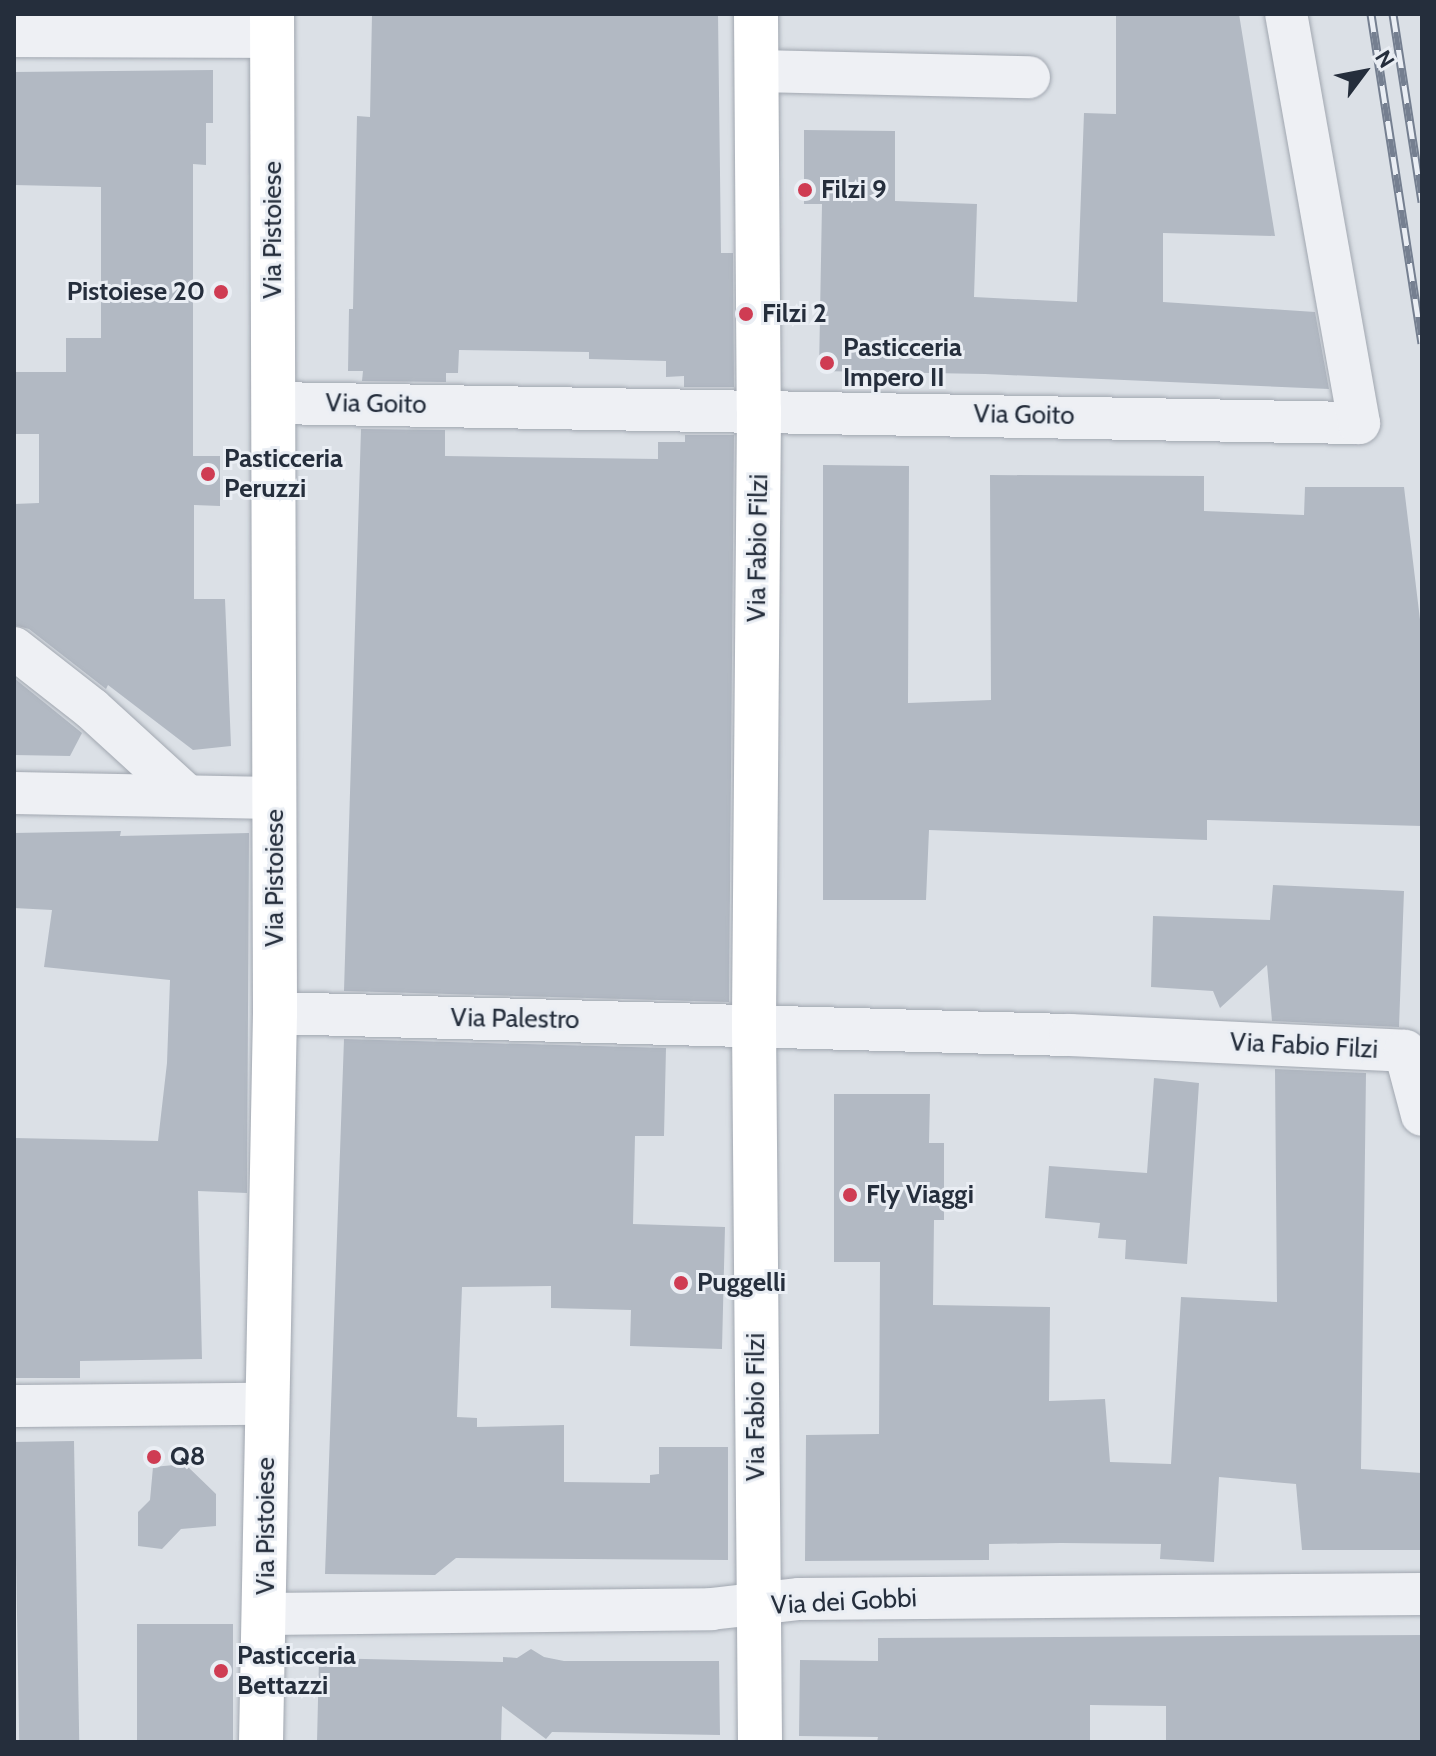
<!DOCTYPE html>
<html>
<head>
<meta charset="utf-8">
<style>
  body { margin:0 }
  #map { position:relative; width:1436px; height:1756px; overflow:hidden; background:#dbe0e6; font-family:Cabin,sans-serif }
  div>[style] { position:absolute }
  .building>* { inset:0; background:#b2b9c3; transform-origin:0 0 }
  .roads { filter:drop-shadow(0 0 2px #a1a7b0) drop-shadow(0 0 2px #a1a7b0) }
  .street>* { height:42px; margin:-21px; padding:0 21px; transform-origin:21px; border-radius:21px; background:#eef0f4 }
  .secondary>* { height:44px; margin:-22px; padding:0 22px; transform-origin:22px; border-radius:22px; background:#fff }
  .rail>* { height:9px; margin-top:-4.5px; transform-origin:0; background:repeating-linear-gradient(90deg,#eaeef4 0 18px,#757f90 0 36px); box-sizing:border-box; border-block:2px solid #757f90 }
  .dots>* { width:22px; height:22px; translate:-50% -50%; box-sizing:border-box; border:4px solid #eaeef4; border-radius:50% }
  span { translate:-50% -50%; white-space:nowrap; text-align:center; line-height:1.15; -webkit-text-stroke:6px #eaeef4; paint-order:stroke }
  .poi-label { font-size:26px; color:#252e3c; font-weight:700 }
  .left { translate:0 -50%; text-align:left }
  .right { translate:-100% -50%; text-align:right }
  .street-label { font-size:26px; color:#252e3c }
  .frame { position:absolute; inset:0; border:16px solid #252e3c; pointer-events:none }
  .north { position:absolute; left:1324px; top:32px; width:80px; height:80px; -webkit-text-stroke:6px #eaeef4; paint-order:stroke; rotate:58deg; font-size:22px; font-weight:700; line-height:32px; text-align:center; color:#252e3c }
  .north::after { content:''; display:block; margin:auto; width:28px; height:36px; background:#252e3c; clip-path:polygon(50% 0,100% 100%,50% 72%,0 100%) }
</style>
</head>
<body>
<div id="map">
  <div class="building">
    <i style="clip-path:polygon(372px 14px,718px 14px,721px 253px,733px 253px,734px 387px,684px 387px,684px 376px,666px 377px,666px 361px,589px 359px,589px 352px,459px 350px,458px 373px,446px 373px,446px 382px,362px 381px,363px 371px,348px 371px,349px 309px,353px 309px,357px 116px,370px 117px)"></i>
    <i style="clip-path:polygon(1116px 14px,1239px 14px,1275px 236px,1163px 233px,1163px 302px,1315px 312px,1329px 389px,985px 374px,819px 371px,822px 204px,804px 204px,804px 130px,895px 131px,895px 201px,977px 204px,974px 297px,1077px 302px,1084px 113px,1116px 114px)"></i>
    <i style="clip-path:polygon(213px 70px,213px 123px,206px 123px,206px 165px,193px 164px,193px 456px,220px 456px,220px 506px,194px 505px,194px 599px,225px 599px,231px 746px,193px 750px,108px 685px,106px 689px,29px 629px,14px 625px,14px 504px,39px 503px,39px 434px,14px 434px,14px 372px,66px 372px,66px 338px,101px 338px,101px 187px,14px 185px,14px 72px)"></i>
    <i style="clip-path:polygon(361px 429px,445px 430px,445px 456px,658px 459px,658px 442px,685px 442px,685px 435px,734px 435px,729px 1002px,344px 991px)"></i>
    <i style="clip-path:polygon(823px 465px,909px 466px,908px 703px,991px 700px,990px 475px,1204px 476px,1204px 511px,1304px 515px,1305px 487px,1404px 487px,1422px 636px,1422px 826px,1207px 820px,1207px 840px,929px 830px,926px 900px,823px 900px)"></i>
    <i style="clip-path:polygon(14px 678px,82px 733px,70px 756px,14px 755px)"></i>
    <i style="clip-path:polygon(121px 831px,120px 836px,249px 833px,247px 1193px,198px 1191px,202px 1359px,80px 1361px,80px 1378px,14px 1378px,14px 1138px,158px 1141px,167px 1063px,170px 980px,44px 967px,52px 910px,14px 908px,14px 833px)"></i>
    <i style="clip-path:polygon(1273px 885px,1404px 891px,1399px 1027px,1272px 1021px,1267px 965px,1220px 1008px,1213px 991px,1151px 987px,1153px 916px,1270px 920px)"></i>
    <i style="clip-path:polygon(344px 1039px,666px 1048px,664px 1136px,635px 1136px,633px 1224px,725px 1227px,722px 1349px,630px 1346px,631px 1310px,551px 1308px,551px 1286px,462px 1287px,457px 1417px,477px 1418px,477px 1427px,564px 1425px,564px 1482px,650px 1483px,650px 1475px,659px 1474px,659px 1447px,728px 1447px,728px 1560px,456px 1558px,435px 1575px,325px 1574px)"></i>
    <i style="clip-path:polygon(1275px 1069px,1366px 1073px,1361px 1469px,1422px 1473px,1422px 1550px,1302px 1550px,1296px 1484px,1219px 1477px,1214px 1562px,1160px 1559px,1161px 1544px,1061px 1543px,989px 1544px,989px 1560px,805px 1561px,806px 1435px,879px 1434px,880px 1262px,834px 1262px,834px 1094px,930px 1094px,929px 1143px,944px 1143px,944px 1220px,934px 1220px,933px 1305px,1050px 1307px,1049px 1401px,1105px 1399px,1110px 1462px,1171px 1464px,1181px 1297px,1277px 1302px)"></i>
    <i style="clip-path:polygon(1154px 1078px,1199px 1083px,1187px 1264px,1125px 1259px,1126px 1240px,1098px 1238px,1100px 1223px,1045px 1218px,1049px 1166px,1147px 1173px)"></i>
    <i style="left:74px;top:1441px;width:301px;height:60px;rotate:89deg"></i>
    <i style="clip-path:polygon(185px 1464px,216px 1494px,216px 1526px,181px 1529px,162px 1549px,138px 1546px,138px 1512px,150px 1500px,153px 1467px)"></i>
    <i style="left:137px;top:1624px;width:96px;height:118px"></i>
    <i style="clip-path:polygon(1422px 1635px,1422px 1742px,1166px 1742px,1166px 1706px,1090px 1705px,1090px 1742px,877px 1742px,878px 1737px,799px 1736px,800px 1660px,878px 1661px,878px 1638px)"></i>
    <i style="clip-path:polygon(531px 1649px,544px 1657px,564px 1661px,719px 1661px,720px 1735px,552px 1732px,546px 1739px,502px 1706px,501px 1742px,317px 1742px,319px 1658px,503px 1662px,503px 1657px,517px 1658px)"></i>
  </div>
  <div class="roads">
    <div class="street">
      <i style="left:14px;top:36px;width:258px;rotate:0.2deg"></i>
      <i style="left:757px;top:71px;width:272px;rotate:1.3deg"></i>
      <i style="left:274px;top:403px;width:1085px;rotate:1.06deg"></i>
      <i style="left:1359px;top:423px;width:415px;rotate:-100.1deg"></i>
      <i style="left:14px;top:648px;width:99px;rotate:38deg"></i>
      <i style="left:92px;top:709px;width:126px;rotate:42.4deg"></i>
      <i style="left:14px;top:793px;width:260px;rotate:1.1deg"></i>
      <i style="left:275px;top:1013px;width:795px;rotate:1.59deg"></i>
      <i style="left:1070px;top:1035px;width:335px;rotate:2.7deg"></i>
      <i style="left:1405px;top:1051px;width:66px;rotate:75.1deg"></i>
      <i style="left:14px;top:1406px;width:252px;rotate:-0.5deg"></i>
      <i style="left:266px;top:1614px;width:445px;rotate:-0.6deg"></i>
      <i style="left:711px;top:1609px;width:89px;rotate:-6.5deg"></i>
      <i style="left:799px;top:1599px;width:623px;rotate:-0.46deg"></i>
    </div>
    <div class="secondary">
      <i style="left:756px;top:14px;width:396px;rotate:89.6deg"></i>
      <i style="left:759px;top:410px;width:615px;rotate:90.47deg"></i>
      <i style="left:754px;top:1025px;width:717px;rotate:89.52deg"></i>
      <i style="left:261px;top:1742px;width:729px;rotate:-88.9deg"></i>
      <i style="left:275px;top:1013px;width:999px;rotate:-90.17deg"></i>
    </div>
  </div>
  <div class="rail">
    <i style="left:1371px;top:14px;width:333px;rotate:81.2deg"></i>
    <i style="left:1393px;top:14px;width:190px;rotate:81.2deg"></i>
  </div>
  <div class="dots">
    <i style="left:805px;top:190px;background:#cf3c53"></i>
    <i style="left:221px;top:292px;background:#cf3c53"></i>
    <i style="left:746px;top:314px;background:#cf3c53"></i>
    <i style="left:827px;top:363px;background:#cf3c53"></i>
    <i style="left:208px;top:474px;background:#cf3c53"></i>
    <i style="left:850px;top:1195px;background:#cf3c53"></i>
    <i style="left:681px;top:1283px;background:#cf3c53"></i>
    <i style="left:154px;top:1457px;background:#cf3c53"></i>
    <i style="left:221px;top:1671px;background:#cf3c53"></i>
  </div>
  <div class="poi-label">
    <span class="left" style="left:821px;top:190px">Filzi 9</span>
    <span class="right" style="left:205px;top:292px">Pistoiese 20</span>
    <span class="left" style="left:762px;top:314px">Filzi 2</span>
    <span class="left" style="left:843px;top:363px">Pasticceria<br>Impero II</span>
    <span class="left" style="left:224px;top:474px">Pasticceria<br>Peruzzi</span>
    <span class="left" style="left:866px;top:1195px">Fly Viaggi</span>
    <span class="left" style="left:697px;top:1283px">Puggelli</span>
    <span class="left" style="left:170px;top:1457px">Q8</span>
    <span class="left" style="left:237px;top:1671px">Pasticceria<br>Bettazzi</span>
  </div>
  <div class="street-label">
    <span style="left:273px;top:230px;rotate:-90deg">Via Pistoiese</span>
    <span style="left:376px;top:404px;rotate:1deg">Via Goito</span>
    <span style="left:1024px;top:415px;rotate:1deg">Via Goito</span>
    <span style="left:758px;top:548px;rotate:-89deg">Via Fabio Filzi</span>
    <span style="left:275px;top:878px;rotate:-90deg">Via Pistoiese</span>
    <span style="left:515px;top:1019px;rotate:1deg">Via Palestro</span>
    <span style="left:1304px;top:1046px;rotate:3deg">Via Fabio Filzi</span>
    <span style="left:756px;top:1407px;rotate:-90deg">Via Fabio Filzi</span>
    <span style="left:266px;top:1526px;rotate:-90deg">Via Pistoiese</span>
    <span style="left:844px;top:1602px;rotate:-3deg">Via dei Gobbi</span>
  </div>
  <div class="frame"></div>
  <div class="north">N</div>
</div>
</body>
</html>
